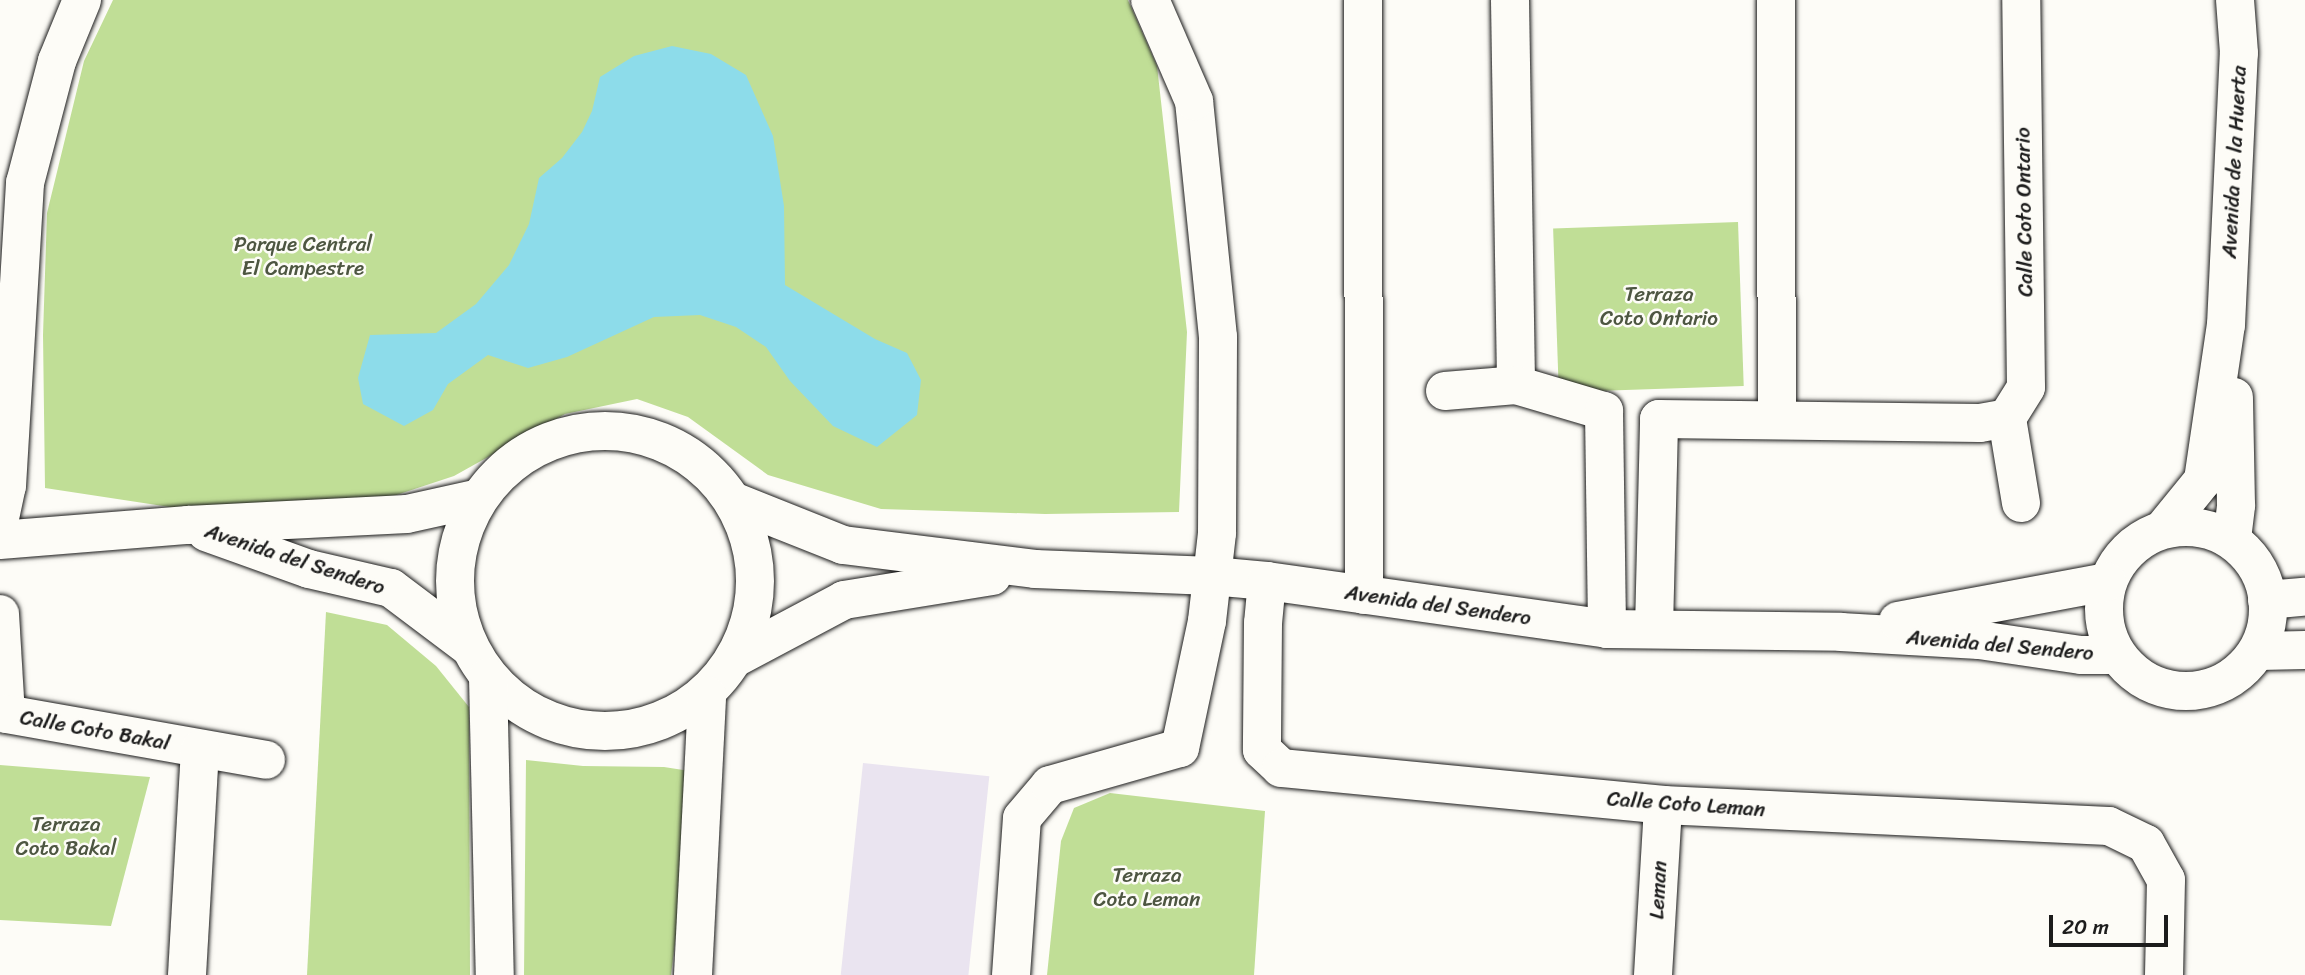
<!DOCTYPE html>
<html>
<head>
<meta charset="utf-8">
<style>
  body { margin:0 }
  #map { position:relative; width:2305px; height:975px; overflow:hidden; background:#fdfcf7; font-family:Sriracha,sans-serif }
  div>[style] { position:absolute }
  .built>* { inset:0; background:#eae4f0; transform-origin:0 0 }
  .green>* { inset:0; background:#c0de96; transform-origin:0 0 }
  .water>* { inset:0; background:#8ddcea }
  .roads { filter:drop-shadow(0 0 2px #1c1c1c) drop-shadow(0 0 2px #1c1c1c) }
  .street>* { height:38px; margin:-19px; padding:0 19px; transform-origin:19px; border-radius:19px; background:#fdfcf7 }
  .street>.ring { margin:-19px; padding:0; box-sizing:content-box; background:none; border:38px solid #fdfcf7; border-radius:50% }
  span { translate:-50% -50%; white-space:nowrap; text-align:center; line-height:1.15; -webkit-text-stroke:5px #fdfcf7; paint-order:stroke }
  .street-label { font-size:21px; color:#1c1c1c }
  .park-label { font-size:21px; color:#4d5641 }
  .scale { position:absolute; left:2049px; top:915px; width:119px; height:32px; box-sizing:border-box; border:4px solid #1c1c1c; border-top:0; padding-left:9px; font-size:21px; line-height:24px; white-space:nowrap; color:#1c1c1c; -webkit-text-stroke:5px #fdfcf7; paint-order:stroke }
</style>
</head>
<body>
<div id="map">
  <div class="built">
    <i style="left:863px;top:763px;width:127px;height:213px;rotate:6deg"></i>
  </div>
  <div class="green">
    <i style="clip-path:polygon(113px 0,1128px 0,1157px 66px,1187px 332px,1179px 512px,1045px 514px,881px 509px,768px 475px,688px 417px,637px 399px,565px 414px,454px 476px,357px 508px,242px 518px,45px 488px,43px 335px,47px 213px,84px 61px)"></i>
    <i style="left:1738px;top:222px;width:164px;height:185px;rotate:88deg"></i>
    <i style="clip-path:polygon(326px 612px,387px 625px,436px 666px,469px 707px,470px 975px,307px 975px)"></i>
    <i style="clip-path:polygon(526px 760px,583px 766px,664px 767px,696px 772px,671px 975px,524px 975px)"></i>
    <i style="clip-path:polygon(0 765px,150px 777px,111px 926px,0 920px)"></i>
    <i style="clip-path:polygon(1110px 793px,1265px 811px,1254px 975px,1047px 975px,1061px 841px,1074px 808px)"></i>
  </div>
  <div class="water">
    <i style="clip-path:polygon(672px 46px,711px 54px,746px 75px,773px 136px,784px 206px,785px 285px,875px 339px,907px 353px,921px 380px,917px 415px,877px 447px,833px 426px,790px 381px,766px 347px,736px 327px,700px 315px,654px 317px,567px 357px,528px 368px,488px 355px,448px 384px,433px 410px,404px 426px,363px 404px,358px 378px,370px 335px,436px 333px,476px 304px,509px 265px,529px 224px,539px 178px,562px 158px,582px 132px,592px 111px,600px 77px,634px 56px)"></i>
  </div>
  <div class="roads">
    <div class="street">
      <i style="left:1363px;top:0;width:595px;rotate:89.9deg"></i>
      <i style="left:1510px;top:0;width:385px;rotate:89.1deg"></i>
      <i style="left:1776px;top:0;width:419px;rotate:89.9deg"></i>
      <i style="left:1445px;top:391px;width:71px;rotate:-4.8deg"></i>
      <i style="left:1516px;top:385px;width:92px;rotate:16.5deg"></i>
      <i style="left:1604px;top:411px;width:218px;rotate:89.2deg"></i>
      <i class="ring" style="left:455px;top:431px;width:262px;height:262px"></i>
      <i style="left:735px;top:502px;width:116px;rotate:21.7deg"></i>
      <i style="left:843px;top:545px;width:193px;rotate:7.1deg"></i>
      <i style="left:1035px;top:569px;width:177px;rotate:2.3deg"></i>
      <i style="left:1212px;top:576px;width:55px;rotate:5.2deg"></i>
      <i style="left:1267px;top:581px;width:343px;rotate:8deg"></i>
      <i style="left:1607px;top:629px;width:234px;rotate:0.7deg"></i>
      <i style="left:1841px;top:632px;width:138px;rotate:3.3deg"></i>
      <i style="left:1979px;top:640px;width:103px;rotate:8.4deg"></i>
      <i style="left:2081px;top:655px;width:35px"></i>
      <i style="left:2021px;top:503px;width:86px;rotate:-99.4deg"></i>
      <i style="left:2007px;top:418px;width:36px;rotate:-58deg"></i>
      <i style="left:2026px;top:387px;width:387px;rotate:-90.7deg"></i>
      <i style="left:0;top:518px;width:33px;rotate:-78deg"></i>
      <i style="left:7px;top:486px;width:304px;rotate:-86.6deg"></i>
      <i style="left:25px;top:183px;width:126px;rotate:-75.3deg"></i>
      <i style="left:57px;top:61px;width:66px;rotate:-67.7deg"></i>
      <i class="ring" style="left:2104px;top:527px;width:126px;height:126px"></i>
      <i style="left:2164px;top:528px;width:62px;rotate:-50.9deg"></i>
      <i style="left:2203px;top:480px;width:157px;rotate:-81.6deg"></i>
      <i style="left:2226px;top:325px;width:272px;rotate:-87.3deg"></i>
      <i style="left:2239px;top:53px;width:53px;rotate:-94.3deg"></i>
      <i style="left:206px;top:532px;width:109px;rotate:19.8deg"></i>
      <i style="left:309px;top:569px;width:84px;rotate:13deg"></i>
      <i style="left:391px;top:588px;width:96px;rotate:37deg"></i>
      <i style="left:2232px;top:539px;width:34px;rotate:-83deg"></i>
      <i style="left:2236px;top:505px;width:108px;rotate:-91.1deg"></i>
      <i style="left:0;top:540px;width:189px;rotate:-4.6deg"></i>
      <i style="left:188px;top:525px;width:219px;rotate:-2.9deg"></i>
      <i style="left:407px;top:514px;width:74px;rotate:-12.5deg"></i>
      <i style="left:1267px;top:581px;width:42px;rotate:95.4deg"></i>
      <i style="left:1263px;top:623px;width:127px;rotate:90.5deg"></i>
      <i style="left:1262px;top:750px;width:26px;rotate:43deg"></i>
      <i style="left:1281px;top:768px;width:384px;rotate:5.5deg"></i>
      <i style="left:1663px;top:805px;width:446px;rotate:2.7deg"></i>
      <i style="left:2109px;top:826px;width:41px;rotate:25.9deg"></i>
      <i style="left:2146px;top:844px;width:41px;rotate:60.9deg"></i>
      <i style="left:2166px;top:880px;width:95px;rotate:91.2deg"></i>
      <i style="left:2267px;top:600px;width:38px;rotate:-5deg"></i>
      <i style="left:0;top:614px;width:100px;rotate:86.6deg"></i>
      <i style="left:6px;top:714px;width:264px;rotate:10deg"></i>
      <i style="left:1898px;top:621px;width:213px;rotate:-10.6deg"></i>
      <i style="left:1654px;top:629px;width:210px;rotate:-88.6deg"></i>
      <i style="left:1659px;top:419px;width:321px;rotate:0.7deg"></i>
      <i style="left:1980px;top:423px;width:27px;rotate:-10deg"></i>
      <i style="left:2259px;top:651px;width:46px;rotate:-1.2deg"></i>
      <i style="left:737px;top:657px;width:121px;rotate:-28deg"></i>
      <i style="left:844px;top:600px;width:150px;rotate:-9.2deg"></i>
      <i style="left:488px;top:677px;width:298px;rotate:88.7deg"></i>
      <i style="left:187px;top:975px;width:226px;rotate:-86.7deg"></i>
      <i style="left:693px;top:975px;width:280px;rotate:-87.1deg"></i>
      <i style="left:1011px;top:975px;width:157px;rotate:-86deg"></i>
      <i style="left:1022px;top:818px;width:43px;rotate:-49.7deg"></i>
      <i style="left:1050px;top:785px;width:135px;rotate:-15.9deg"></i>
      <i style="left:1180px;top:748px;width:130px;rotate:-78deg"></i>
      <i style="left:1207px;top:621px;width:89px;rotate:-83.5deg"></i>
      <i style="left:1217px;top:533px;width:196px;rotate:-89.7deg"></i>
      <i style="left:1218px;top:337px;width:237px;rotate:-95.8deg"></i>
      <i style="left:1194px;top:101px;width:110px;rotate:-113.5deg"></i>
      <i style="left:1653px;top:975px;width:170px;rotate:-86.6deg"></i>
    </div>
  </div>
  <div class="street-label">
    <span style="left:2234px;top:162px;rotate:-87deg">Avenida de la Huerta</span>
    <span style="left:2024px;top:212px;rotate:-91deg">Calle Coto Ontario</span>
    <span style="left:295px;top:559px;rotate:18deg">Avenida del Sendero</span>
    <span style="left:1438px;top:605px;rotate:8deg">Avenida del Sendero</span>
    <span style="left:2000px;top:645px;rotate:5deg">Avenida del Sendero</span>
    <span style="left:95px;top:730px;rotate:10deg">Calle Coto Bakal</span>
    <span style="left:1686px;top:804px;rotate:4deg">Calle Coto Leman</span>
    <span style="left:1658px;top:890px;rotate:-87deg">Leman</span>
  </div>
  <div class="park-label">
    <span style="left:303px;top:256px">Parque Central<br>El Campestre</span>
    <span style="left:1659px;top:306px">Terraza<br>Coto Ontario</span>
    <span style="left:66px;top:836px">Terraza<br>Coto Bakal</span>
    <span style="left:1147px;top:887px">Terraza<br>Coto Leman</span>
  </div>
  <div class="scale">20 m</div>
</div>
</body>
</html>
